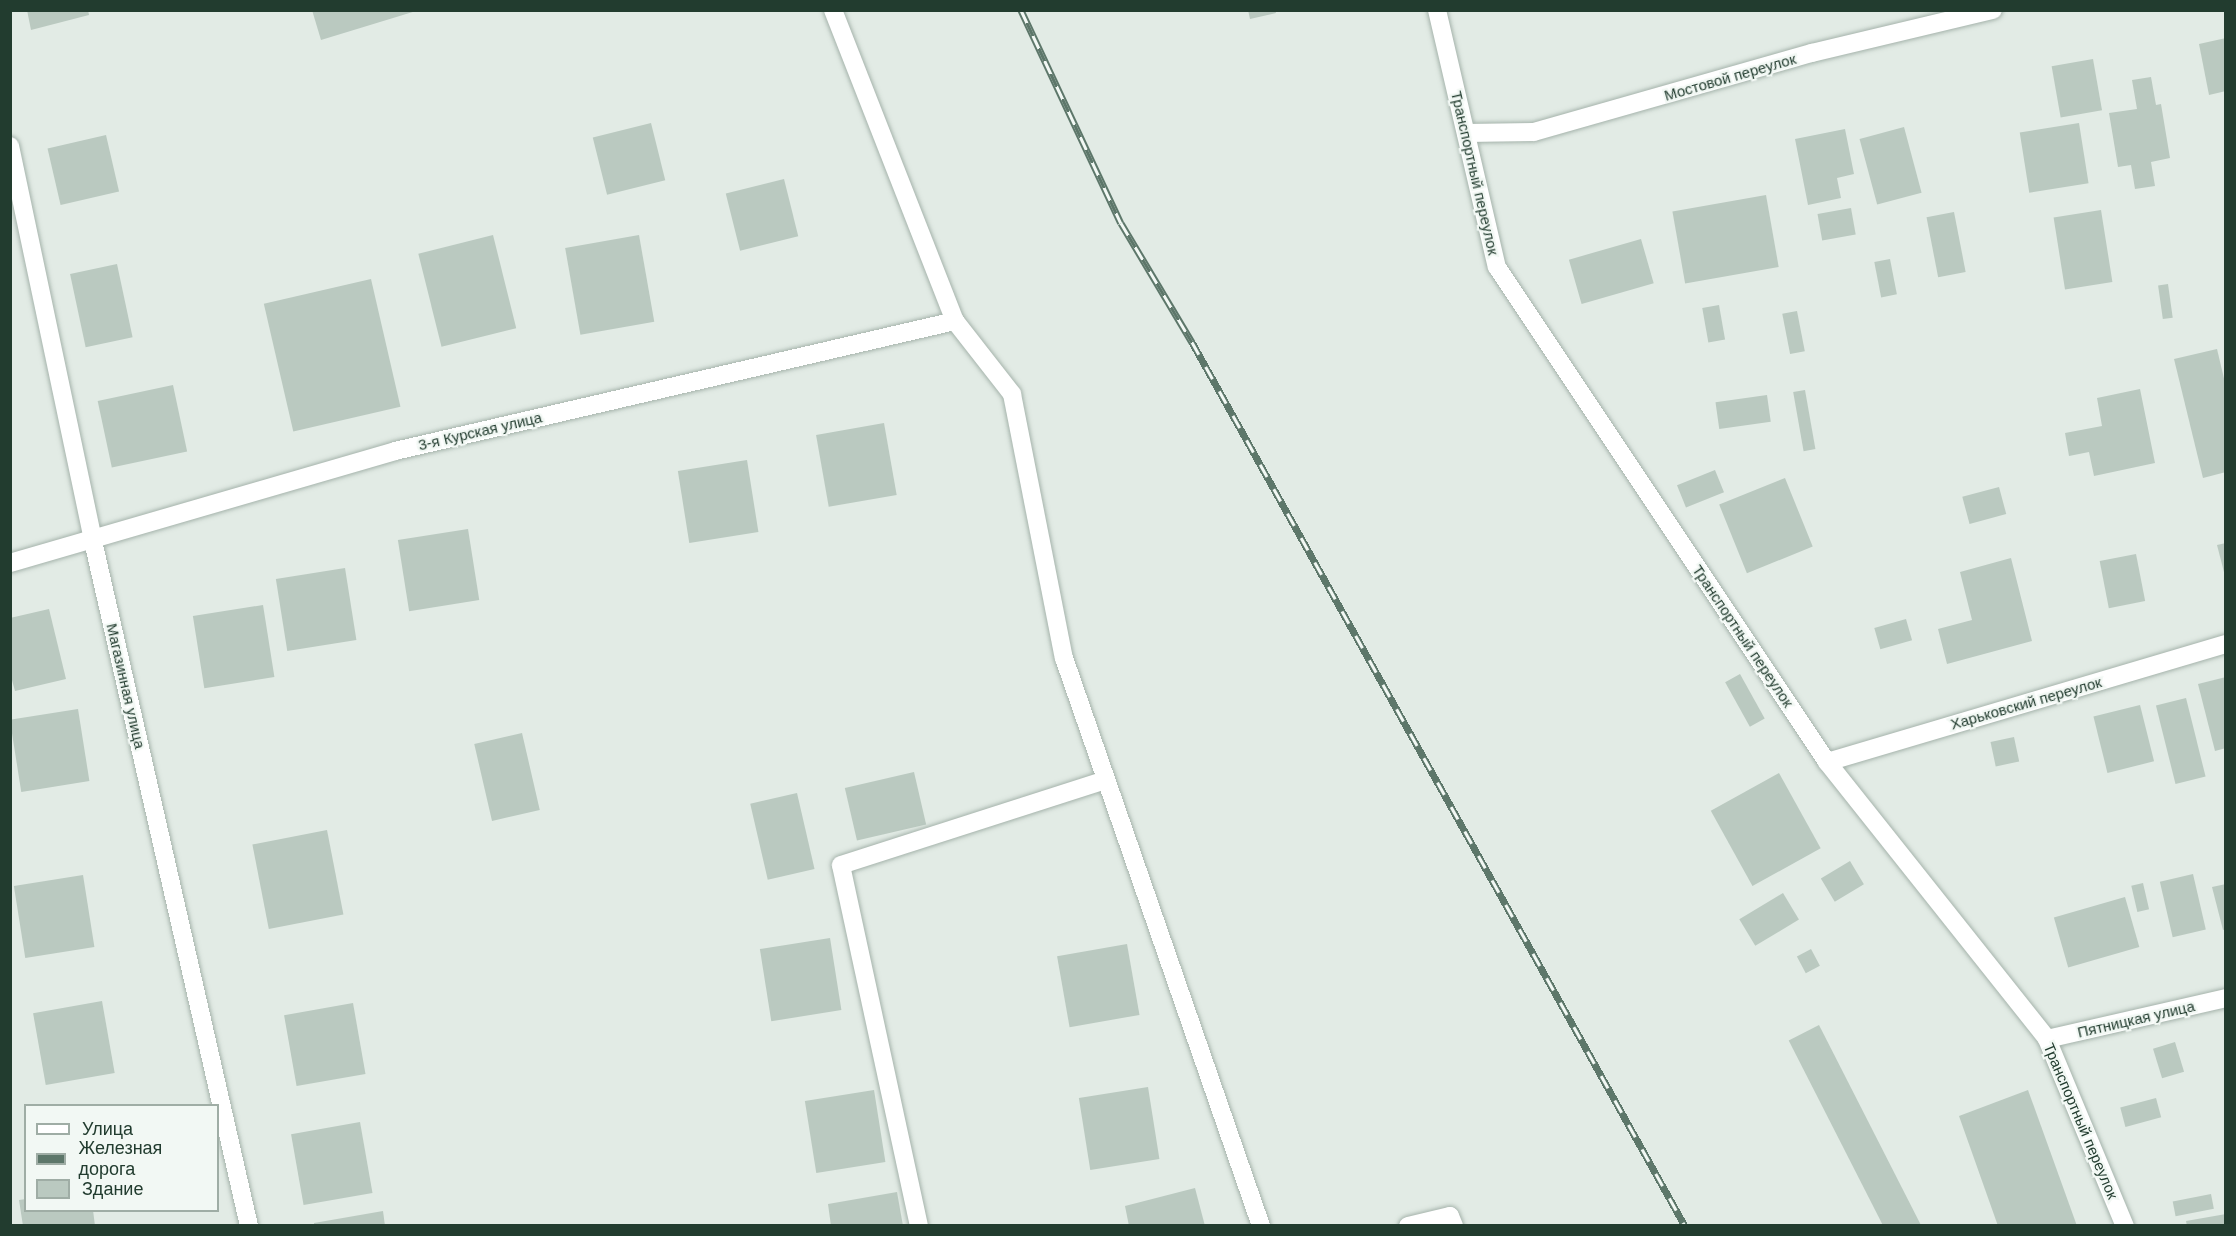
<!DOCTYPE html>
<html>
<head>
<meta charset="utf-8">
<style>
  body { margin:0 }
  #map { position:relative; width:2236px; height:1236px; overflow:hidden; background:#e2ebe5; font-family:Helvetica,sans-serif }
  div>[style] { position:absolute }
  .building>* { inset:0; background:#bac9c0; transform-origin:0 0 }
  .roads { filter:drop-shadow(0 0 2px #a5b3ab) drop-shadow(0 0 2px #a5b3ab) }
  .lane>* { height:18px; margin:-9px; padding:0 9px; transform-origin:9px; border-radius:9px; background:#fff }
  .street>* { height:18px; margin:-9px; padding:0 9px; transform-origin:9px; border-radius:9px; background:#fff }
  .rail>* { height:7px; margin-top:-3.5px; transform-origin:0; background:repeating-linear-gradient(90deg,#f2f8f4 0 14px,#5d776a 0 28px); box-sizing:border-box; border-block:2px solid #5d776a }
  span { translate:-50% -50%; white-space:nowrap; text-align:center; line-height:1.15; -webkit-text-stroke:4.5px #f2f8f4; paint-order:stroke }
  .street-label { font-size:15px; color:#223c2f }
  .frame { position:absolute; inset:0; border:12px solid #223c2f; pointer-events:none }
  .legend { position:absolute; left:24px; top:1104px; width:195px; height:108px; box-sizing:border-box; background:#f2f8f4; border:2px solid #9fada5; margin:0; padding:8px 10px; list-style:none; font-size:18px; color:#223c2f }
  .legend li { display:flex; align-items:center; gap:12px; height:30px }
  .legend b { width:30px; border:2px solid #9fada5 }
</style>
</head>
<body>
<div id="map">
  <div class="building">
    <i style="clip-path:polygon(27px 10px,88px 10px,89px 15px,31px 30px)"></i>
    <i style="clip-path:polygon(312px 10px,416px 10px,416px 11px,321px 40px)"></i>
    <i style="clip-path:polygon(1248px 10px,1275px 10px,1276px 13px,1250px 19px)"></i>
    <i style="clip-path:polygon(2226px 38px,2226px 91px,2209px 95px,2199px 44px)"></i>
    <i style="left:2093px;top:59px;width:52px;height:42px;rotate:80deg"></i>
    <i style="clip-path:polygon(2151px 77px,2156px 105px,2161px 104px,2170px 158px,2151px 162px,2155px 186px,2135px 189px,2131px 165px,2118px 167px,2109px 113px,2137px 109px,2132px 80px)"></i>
    <i style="left:651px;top:123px;width:59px;height:60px;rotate:76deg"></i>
    <i style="left:2079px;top:123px;width:61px;height:60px;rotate:81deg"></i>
    <i style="left:1904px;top:127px;width:68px;height:46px;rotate:75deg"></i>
    <i style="clip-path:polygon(1845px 129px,1854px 174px,1837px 178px,1841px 198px,1808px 205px,1795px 139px)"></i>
    <i style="left:106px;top:135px;width:58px;height:60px;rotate:77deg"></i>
    <i style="left:784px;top:179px;width:59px;height:60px;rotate:76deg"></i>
    <i style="left:1766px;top:195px;width:73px;height:95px;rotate:80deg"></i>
    <i style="left:1851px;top:208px;width:27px;height:34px;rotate:80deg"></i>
    <i style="left:2101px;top:210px;width:73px;height:48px;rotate:81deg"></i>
    <i style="left:1954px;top:212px;width:61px;height:28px;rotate:79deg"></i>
    <i style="left:493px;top:235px;width:96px;height:77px;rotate:76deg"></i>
    <i style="left:639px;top:235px;width:88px;height:75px;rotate:80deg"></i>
    <i style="left:1641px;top:239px;width:46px;height:75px;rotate:74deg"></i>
    <i style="left:1890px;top:259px;width:36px;height:16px;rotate:79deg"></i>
    <i style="left:117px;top:264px;width:75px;height:48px;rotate:78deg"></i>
    <i style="left:371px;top:279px;width:131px;height:110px;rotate:77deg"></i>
    <i style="left:2168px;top:284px;width:34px;height:10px;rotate:82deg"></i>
    <i style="left:1719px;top:305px;width:35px;height:17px;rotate:80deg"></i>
    <i style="left:1797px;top:311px;width:41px;height:15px;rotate:79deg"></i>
    <i style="clip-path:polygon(2217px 349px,2226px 387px,2226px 472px,2203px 478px,2174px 359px)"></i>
    <i style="left:173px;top:385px;width:68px;height:77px;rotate:78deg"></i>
    <i style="clip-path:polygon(2140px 389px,2155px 463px,2094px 476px,2089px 452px,2069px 456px,2065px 433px,2102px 426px,2097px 398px)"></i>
    <i style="left:1805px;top:390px;width:60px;height:12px;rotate:80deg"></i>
    <i style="left:1767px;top:395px;width:27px;height:52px;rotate:82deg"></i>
    <i style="left:884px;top:423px;width:73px;height:69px;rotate:80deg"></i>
    <i style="left:747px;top:460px;width:73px;height:70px;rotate:81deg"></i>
    <i style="left:1715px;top:470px;width:24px;height:41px;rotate:68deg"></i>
    <i style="left:1785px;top:478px;width:74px;height:71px;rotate:68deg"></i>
    <i style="left:1999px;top:487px;width:28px;height:38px;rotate:75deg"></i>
    <i style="left:468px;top:529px;width:72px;height:71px;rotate:81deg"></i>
    <i style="clip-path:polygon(2226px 543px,2226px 576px,2225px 576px,2217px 545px)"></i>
    <i style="left:2136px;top:554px;width:48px;height:37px;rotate:79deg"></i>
    <i style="clip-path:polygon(2011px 558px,2032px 641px,1947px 664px,1938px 629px,1972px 620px,1960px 572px)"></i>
    <i style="left:345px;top:568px;width:73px;height:70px;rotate:81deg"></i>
    <i style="left:263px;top:605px;width:73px;height:71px;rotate:81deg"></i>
    <i style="clip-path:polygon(49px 609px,66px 679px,15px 691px,10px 673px,10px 618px)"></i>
    <i style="left:1906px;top:619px;width:22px;height:33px;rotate:74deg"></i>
    <i style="left:1740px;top:674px;width:51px;height:17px;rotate:61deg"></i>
    <i style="clip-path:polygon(2226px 677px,2226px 748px,2215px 751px,2198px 684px)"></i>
    <i style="left:2186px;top:698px;width:81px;height:31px;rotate:76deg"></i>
    <i style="left:2140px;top:705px;width:58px;height:48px;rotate:76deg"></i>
    <i style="left:78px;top:709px;width:73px;height:69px;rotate:81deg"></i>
    <i style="left:522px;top:733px;width:79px;height:49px;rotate:77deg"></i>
    <i style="left:2014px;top:737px;width:25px;height:24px;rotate:78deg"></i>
    <i style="left:914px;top:772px;width:54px;height:71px;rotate:77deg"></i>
    <i style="left:1779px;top:773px;width:86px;height:78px;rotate:61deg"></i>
    <i style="left:797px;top:793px;width:78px;height:48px;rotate:77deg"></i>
    <i style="left:327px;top:830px;width:86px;height:76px;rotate:79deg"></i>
    <i style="left:1850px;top:861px;width:27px;height:34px;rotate:59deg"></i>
    <i style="left:2193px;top:874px;width:57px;height:34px;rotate:77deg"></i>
    <i style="left:83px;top:875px;width:73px;height:70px;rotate:81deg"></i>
    <i style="left:2143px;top:883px;width:27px;height:12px;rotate:77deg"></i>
    <i style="clip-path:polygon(2226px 884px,2226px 929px,2223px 930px,2212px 887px)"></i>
    <i style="left:1783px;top:893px;width:31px;height:51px;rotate:59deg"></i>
    <i style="left:2125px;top:897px;width:52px;height:74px;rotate:74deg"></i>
    <i style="left:830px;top:938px;width:73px;height:71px;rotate:81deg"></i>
    <i style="left:1127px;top:944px;width:72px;height:71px;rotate:80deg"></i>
    <i style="left:1811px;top:949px;width:19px;height:16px;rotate:62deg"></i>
    <i style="left:102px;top:1001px;width:73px;height:70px;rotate:80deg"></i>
    <i style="left:353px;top:1003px;width:72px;height:70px;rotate:80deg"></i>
    <i style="left:1819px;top:1025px;width:225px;height:34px;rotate:63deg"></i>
    <i style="left:2175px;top:1042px;width:31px;height:23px;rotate:73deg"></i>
    <i style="left:1148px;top:1087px;width:73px;height:70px;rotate:81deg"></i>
    <i style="left:874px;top:1090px;width:73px;height:70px;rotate:81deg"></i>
    <i style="clip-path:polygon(2028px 1090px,2077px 1226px,1998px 1226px,1959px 1116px)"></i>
    <i style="left:2156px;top:1098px;width:20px;height:37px;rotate:75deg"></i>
    <i style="left:360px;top:1122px;width:72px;height:70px;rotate:80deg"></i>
    <i style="clip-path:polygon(1195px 1188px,1205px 1226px,1129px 1226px,1125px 1206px)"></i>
    <i style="clip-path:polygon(897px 1192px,903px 1226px,831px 1226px,828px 1204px)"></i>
    <i style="left:2211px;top:1194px;width:15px;height:39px;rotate:79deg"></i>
    <i style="clip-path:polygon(26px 1199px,26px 1210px,93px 1210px,95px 1226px,23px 1226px,19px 1200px)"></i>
    <i style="clip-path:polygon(383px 1211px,385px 1226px,314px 1226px,314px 1223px)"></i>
    <i style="clip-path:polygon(2226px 1214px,2226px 1226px,2187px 1226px,2186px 1221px)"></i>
  </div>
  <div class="roads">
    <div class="lane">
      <i style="left:919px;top:1226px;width:369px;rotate:-102.2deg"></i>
      <i style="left:841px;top:865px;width:278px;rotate:-17.8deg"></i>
    </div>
    <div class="street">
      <i style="left:833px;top:10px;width:334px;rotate:68.6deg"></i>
      <i style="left:955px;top:321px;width:93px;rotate:52deg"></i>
      <i style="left:1012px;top:394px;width:269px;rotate:78.9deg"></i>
      <i style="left:1064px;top:658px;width:601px;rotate:70.87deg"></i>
      <i style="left:1437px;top:10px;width:264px;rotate:76.9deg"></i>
      <i style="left:1497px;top:267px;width:595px;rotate:56.31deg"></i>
      <i style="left:1827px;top:762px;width:354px;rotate:51.5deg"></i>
      <i style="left:2047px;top:1039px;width:203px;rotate:67.4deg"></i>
      <i style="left:1466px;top:133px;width:68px;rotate:-0.8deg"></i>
      <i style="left:1534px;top:132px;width:289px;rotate:-15.9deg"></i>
      <i style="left:1812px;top:53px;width:186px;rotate:-13.4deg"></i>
      <i style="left:10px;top:146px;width:404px;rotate:78.1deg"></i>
      <i style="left:93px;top:541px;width:703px;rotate:77.17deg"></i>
      <i style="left:10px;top:563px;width:401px;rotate:-16.2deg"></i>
      <i style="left:395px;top:451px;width:575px;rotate:-13.07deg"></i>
      <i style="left:1827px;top:762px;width:416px;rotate:-16.5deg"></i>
      <i style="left:2047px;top:1039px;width:184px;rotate:-12.9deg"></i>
      <i style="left:1408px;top:1226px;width:43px;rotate:-13.4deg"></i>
      <i style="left:1450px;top:1216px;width:11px;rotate:68deg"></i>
    </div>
  </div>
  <div class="rail">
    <i style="left:1021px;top:10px;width:235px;rotate:64.9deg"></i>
    <i style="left:1121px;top:223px;width:139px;rotate:59.2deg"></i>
    <i style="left:1192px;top:342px;width:1012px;rotate:60.85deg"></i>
  </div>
  <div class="street-label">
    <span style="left:1730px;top:77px;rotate:-16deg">Мостовой переулок</span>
    <span style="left:1475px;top:173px;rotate:77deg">Транспортный переулок</span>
    <span style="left:480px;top:431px;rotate:-13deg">3-я Курская улица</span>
    <span style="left:1743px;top:636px;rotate:56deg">Транспортный переулок</span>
    <span style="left:126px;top:686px;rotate:77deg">Магазинная улица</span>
    <span style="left:2026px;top:703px;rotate:-16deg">Харьковский переулок</span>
    <span style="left:2136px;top:1019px;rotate:-13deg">Пятницкая улица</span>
    <span style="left:2081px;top:1121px;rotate:67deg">Транспортный переулок</span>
  </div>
  <div class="frame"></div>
  <ul class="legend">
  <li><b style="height:8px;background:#fff"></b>Улица</li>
  <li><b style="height:8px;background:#5d776a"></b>Железная дорога</li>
  <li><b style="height:16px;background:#bac9c0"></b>Здание</li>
  </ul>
</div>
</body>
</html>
